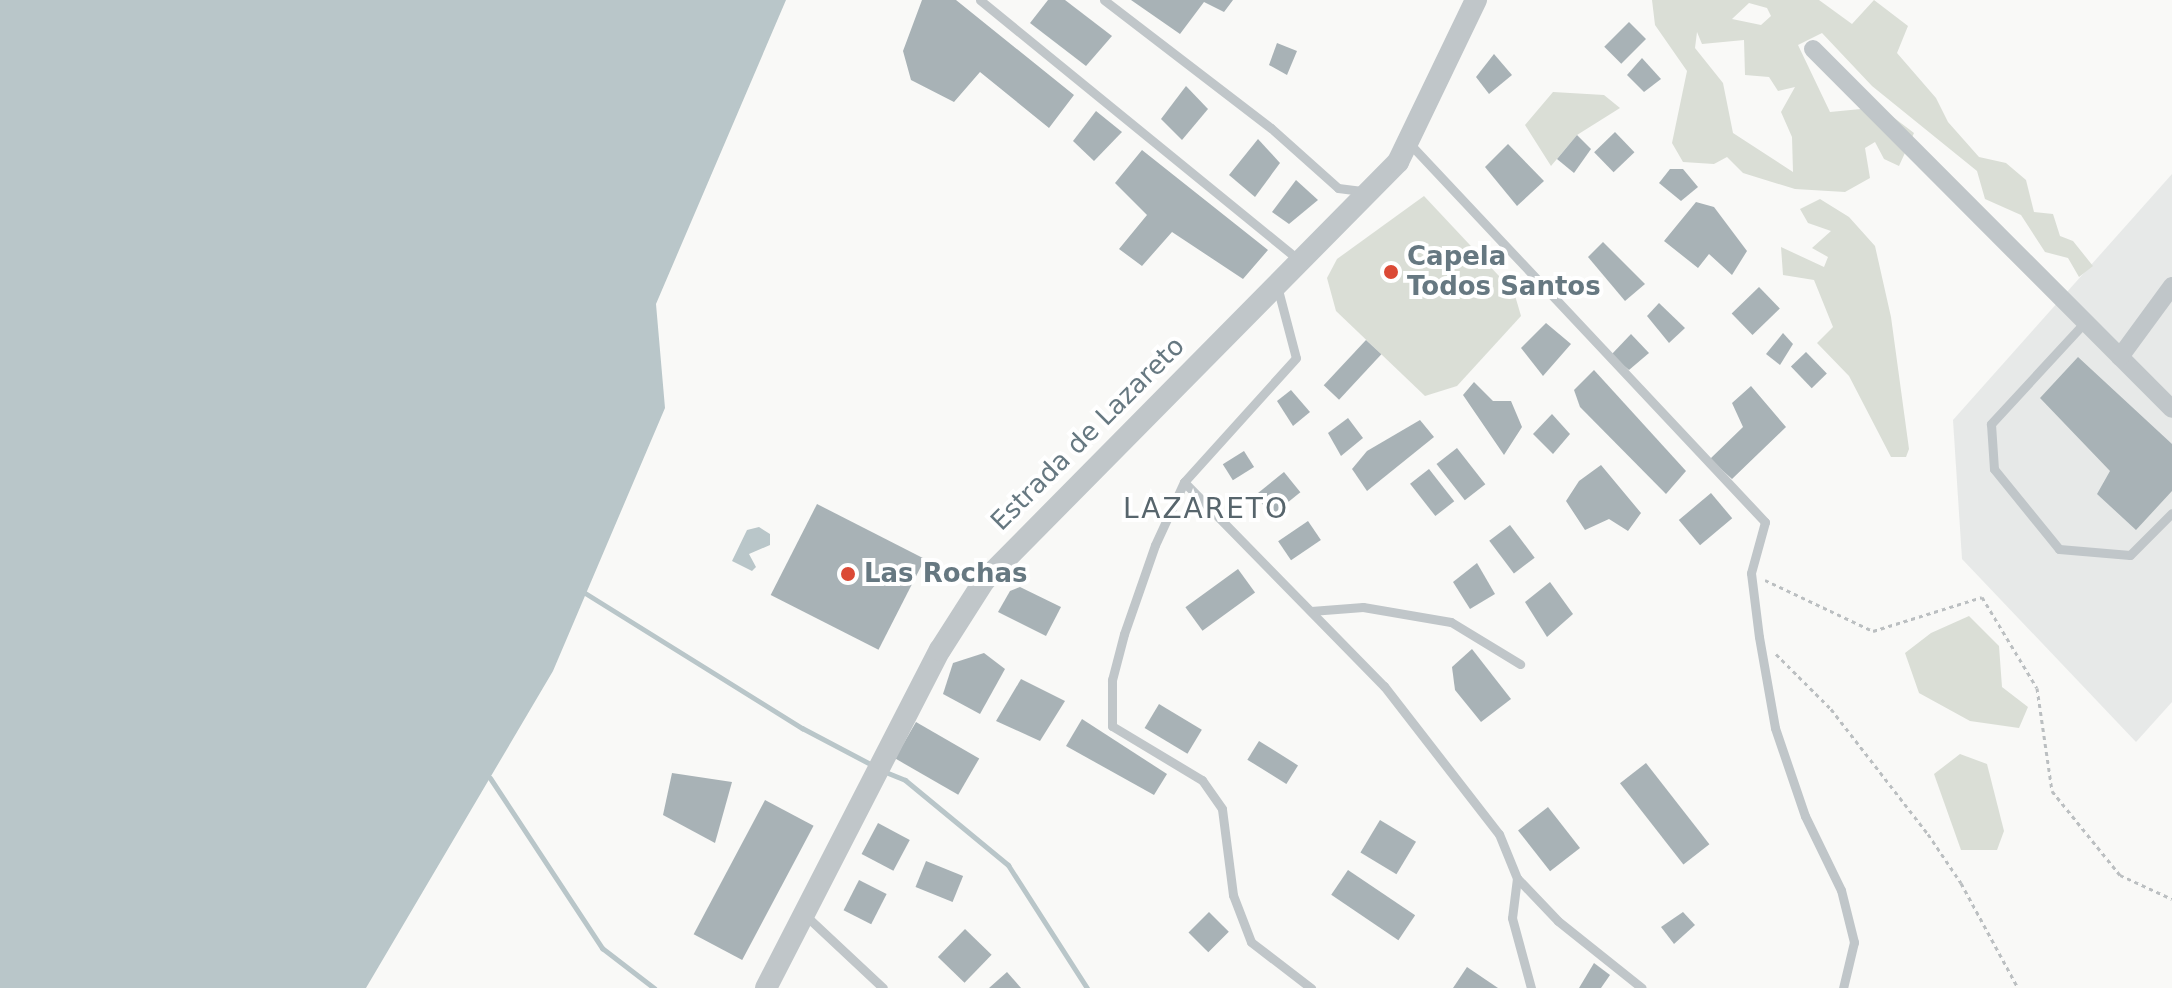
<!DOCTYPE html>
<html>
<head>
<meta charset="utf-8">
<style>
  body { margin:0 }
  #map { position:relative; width:2172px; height:988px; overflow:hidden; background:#f9f9f7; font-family:"DejaVu Sans",sans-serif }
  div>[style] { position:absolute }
  .built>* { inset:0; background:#e7e9e8 }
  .green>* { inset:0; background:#daded6 }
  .water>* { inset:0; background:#b9c6c9 }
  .stream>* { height:5px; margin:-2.5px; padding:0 2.5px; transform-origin:2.5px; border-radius:2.5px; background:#b9c6c9 }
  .building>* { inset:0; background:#a8b2b6; transform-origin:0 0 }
  .path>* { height:3px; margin-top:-1.5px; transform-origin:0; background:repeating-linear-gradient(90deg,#bbbfc1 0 4px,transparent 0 8px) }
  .service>* { height:9px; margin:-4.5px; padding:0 4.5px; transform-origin:4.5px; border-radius:4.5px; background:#c0c6c9 }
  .minor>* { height:18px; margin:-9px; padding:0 9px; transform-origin:9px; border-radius:9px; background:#c0c6c9 }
  .tertiary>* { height:22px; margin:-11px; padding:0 11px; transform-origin:11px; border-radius:11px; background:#c0c6c9 }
  .dots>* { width:22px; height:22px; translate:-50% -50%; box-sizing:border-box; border:4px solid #fff; border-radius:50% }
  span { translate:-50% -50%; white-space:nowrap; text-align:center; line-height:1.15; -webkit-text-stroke:8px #fff; paint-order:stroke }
  .poi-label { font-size:26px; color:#667881; font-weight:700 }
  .left { translate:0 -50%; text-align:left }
  .street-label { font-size:26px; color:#667881 }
  .neighbourhood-label { font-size:28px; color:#57656c; letter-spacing:2px }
</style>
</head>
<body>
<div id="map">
  <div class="built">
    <i style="clip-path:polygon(2172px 174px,2172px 702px,2136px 742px,1962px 559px,1953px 420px)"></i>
  </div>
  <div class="green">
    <i style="clip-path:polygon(evenodd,1652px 0,1819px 0,1852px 24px,1874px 0,1908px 26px,1897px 53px,1936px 98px,1948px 122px,1979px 157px,2006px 163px,2026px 180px,2034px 212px,2053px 214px,2060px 236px,2073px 241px,2093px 266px,2079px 277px,2068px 258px,2045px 252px,2021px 215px,1985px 199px,1977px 171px,1872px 86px,1822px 33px,1798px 45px,1830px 112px,1861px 109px,1889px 114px,1914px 133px,1899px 166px,1884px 159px,1875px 142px,1865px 148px,1870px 178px,1845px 192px,1795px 189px,1743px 173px,1727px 157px,1714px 164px,1683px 162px,1672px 143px,1687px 71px,1655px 25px,1652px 0,1749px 3px,1767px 8px,1771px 16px,1761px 25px,1732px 19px,1749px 3px,1652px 0,1697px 32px,1702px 44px,1744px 40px,1745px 75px,1769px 77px,1778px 91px,1795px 87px,1781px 112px,1792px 137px,1793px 172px,1733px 133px,1723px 83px,1695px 48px,1697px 32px)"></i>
    <i style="clip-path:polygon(1553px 92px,1604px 95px,1620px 108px,1577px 135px,1551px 166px,1525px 125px)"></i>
    <i style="clip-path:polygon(1424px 196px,1514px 292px,1521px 316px,1457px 386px,1425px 396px,1336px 311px,1327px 278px,1337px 259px)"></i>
    <i style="clip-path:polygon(1820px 199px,1849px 217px,1875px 246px,1891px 317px,1909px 449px,1906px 457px,1891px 457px,1849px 376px,1817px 343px,1833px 327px,1814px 280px,1783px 275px,1781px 247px,1824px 267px,1828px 257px,1812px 248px,1831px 231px,1808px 223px,1800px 209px)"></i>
    <i style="clip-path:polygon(1969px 616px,1999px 646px,2002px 687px,2028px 707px,2019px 728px,1970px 721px,1919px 693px,1905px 653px,1931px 633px)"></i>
    <i style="clip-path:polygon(1960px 754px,1987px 764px,2004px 831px,1997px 850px,1961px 850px,1934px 774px)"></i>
  </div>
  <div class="water">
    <i style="clip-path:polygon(0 0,786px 0,656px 304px,665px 408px,553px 671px,366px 988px,0 988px)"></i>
    <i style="clip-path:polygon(759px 527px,770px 534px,770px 545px,749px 554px,756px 567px,752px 571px,732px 561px,747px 530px)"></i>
  </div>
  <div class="stream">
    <i style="left:585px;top:593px;width:256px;rotate:31.9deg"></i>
    <i style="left:802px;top:728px;width:81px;rotate:27.8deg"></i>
    <i style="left:883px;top:771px;width:24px;rotate:22deg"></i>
    <i style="left:905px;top:780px;width:134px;rotate:39.5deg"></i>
    <i style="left:1008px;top:865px;width:146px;rotate:57.3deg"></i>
    <i style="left:490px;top:778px;width:204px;rotate:56.6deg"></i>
    <i style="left:602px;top:948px;width:66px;rotate:37.6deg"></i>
  </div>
  <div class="building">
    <i style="clip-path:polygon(922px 0,956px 0,1074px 95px,1049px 128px,980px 72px,954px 102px,911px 80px,903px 51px)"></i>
    <i style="clip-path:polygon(1048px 0,1065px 0,1112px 36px,1086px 66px,1030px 23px)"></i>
    <i style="clip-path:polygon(1131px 0,1233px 0,1224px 12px,1204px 2px,1180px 34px)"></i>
    <i style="left:1629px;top:22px;width:24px;height:35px;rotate:45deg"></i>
    <i style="clip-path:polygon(1277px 43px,1297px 51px,1287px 75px,1269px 65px)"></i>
    <i style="clip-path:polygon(1494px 54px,1512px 75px,1489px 94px,1476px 77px)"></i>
    <i style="clip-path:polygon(1642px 58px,1661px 79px,1644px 92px,1627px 75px)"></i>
    <i style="clip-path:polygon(1186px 86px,1208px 109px,1182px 140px,1161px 119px)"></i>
    <i style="clip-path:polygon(1096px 111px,1122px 132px,1094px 161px,1073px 141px)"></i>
    <i style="left:1615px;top:132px;width:28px;height:29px;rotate:46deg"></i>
    <i style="clip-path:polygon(1577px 135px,1591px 149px,1574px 173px,1557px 159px)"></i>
    <i style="clip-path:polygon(1258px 139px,1280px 163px,1255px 197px,1229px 175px)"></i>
    <i style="clip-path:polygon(1508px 144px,1544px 181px,1517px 206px,1485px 167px)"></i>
    <i style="clip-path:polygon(1142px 150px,1268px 250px,1243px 279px,1172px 232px,1142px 266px,1119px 249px,1147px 215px,1115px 183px)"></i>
    <i style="clip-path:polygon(1670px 169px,1683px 169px,1698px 187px,1681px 201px,1659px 183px)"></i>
    <i style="clip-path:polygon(1296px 180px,1318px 200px,1289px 224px,1272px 212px)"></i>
    <i style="clip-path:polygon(1696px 202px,1714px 207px,1747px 251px,1732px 275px,1709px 254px,1698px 268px,1664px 241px)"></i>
    <i style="clip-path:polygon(1603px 242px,1645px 284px,1625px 301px,1588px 257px)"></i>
    <i style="clip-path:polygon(1390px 261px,1401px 274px,1392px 283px,1382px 270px)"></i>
    <i style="left:1759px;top:287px;width:30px;height:38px;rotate:46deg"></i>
    <i style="clip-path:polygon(1659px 303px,1685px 328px,1669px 343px,1647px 316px)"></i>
    <i style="clip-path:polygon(1546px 323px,1571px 344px,1543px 376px,1521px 348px)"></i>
    <i style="clip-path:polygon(1783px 333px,1793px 344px,1780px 365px,1766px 354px)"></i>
    <i style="clip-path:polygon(1631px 334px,1649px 353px,1629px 370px,1611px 355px)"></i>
    <i style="left:1366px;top:340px;width:21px;height:62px;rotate:43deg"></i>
    <i style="left:1806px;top:352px;width:30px;height:21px;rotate:46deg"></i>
    <i style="clip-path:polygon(2078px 357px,2172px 444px,2172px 491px,2136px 530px,2097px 494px,2110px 471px,2040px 398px)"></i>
    <i style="clip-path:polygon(1594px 370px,1686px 471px,1666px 494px,1580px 407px,1574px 390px)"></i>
    <i style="clip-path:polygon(1474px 382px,1493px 401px,1511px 401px,1522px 427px,1504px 455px,1463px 395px)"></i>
    <i style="clip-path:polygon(1751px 386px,1786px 427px,1732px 479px,1710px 459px,1743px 427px,1732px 403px)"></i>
    <i style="clip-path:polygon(1291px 390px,1310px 412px,1293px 426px,1277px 401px)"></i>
    <i style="clip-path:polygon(1552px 414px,1570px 434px,1553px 454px,1533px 434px)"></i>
    <i style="clip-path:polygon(1348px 418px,1363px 438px,1341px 456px,1328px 433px)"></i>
    <i style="clip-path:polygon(1420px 420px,1434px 437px,1367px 491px,1352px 469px,1367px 451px)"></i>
    <i style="left:1457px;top:448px;width:46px;height:26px;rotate:52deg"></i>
    <i style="left:1244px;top:451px;width:19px;height:25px;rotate:58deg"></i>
    <i style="clip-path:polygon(1601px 465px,1641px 513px,1628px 531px,1609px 519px,1585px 530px,1566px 501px,1579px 481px)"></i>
    <i style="left:1429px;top:469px;width:41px;height:24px;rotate:52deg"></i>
    <i style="left:1284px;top:472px;width:26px;height:37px;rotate:51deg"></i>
    <i style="left:1711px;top:493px;width:33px;height:42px;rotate:50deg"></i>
    <i style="left:817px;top:504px;width:121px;height:102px;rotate:27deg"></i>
    <i style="left:1308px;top:521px;width:23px;height:36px;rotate:56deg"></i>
    <i style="left:1510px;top:525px;width:41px;height:26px;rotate:53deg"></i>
    <i style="clip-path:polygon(1477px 563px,1495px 594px,1470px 609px,1453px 582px)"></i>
    <i style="left:1238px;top:569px;width:29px;height:65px;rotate:54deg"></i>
    <i style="clip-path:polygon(1550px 582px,1573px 614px,1547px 637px,1525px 602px)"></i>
    <i style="clip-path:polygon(1020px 587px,1061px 607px,1046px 636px,998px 612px,1010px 591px)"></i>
    <i style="clip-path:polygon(1472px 649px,1511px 699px,1481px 722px,1455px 690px,1452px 667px)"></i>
    <i style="clip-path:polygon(984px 653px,1005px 669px,980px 714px,943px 694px,953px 663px)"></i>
    <i style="clip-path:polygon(1021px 679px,1065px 701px,1040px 741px,996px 721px)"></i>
    <i style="left:1159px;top:704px;width:50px;height:28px;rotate:31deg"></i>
    <i style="clip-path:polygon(1082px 719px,1167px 774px,1154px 795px,1066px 746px)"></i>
    <i style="left:916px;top:722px;width:73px;height:42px;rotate:30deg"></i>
    <i style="left:1259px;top:741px;width:46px;height:22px;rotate:32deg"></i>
    <i style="left:1646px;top:763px;width:103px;height:33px;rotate:52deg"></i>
    <i style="clip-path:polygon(672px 773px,732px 782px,715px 843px,663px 815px)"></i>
    <i style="left:765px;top:800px;width:55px;height:152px;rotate:28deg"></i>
    <i style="left:1548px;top:807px;width:52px;height:38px;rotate:52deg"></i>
    <i style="left:1380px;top:820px;width:42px;height:38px;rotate:31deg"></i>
    <i style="left:878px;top:823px;width:36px;height:35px;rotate:28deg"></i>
    <i style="left:926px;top:861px;width:40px;height:28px;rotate:22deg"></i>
    <i style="left:1348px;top:870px;width:81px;height:30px;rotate:34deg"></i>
    <i style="left:859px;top:880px;width:31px;height:34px;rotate:27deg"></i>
    <i style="left:1209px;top:912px;width:28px;height:29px;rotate:45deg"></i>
    <i style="clip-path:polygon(1683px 912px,1695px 925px,1674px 944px,1661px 927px)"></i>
    <i style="left:965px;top:929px;width:37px;height:39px;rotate:44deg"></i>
    <i style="clip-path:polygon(1594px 963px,1610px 975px,1601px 988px,1579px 988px)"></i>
    <i style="clip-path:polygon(1467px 967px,1498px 988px,1453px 988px)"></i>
    <i style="clip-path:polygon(1007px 972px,1021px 988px,989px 988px)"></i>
  </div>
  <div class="path">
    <i style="left:1765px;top:580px;width:119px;rotate:25.3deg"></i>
    <i style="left:1873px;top:631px;width:114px;rotate:-17.3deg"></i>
    <i style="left:1982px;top:597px;width:106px;rotate:58.9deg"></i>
    <i style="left:2037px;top:688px;width:104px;rotate:81.7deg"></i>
    <i style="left:2052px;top:791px;width:108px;rotate:51deg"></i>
    <i style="left:2120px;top:875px;width:57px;rotate:24.8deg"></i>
    <i style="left:1776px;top:654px;width:78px;rotate:45deg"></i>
    <i style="left:1831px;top:709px;width:158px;rotate:52.2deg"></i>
    <i style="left:1928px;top:834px;width:59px;rotate:56deg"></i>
    <i style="left:1961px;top:883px;width:119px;rotate:61.5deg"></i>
  </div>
  <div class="service">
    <i style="left:980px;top:0;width:412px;rotate:39.2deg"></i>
    <i style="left:1104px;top:0;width:210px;rotate:37.5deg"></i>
    <i style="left:1271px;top:128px;width:90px;rotate:41.8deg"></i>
    <i style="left:1338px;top:188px;width:24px;rotate:7deg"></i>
    <i style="left:1409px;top:143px;width:520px;rotate:46.79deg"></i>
    <i style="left:1765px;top:522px;width:53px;rotate:105.4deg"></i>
    <i style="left:1751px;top:573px;width:64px;rotate:82.9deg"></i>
    <i style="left:1759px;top:637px;width:92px;rotate:80deg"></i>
    <i style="left:1775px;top:728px;width:93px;rotate:71.2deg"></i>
    <i style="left:1805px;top:816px;width:82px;rotate:64.1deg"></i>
    <i style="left:1841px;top:890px;width:54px;rotate:76deg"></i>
    <i style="left:1854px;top:942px;width:47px;rotate:103.4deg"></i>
    <i style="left:1277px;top:286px;width:74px;rotate:75.2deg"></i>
    <i style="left:1296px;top:358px;width:167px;rotate:132.1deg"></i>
    <i style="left:1184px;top:482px;width:286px;rotate:45.6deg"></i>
    <i style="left:1384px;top:686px;width:187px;rotate:52.2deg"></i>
    <i style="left:1499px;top:834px;width:48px;rotate:67.8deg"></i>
    <i style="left:1517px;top:878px;width:40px;rotate:97.1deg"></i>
    <i style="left:1512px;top:918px;width:73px;rotate:74.8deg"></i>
    <i style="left:2085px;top:322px;width:139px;rotate:132.7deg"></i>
    <i style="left:1991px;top:424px;width:45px;rotate:86.2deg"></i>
    <i style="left:1994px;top:469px;width:103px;rotate:50.9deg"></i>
    <i style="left:2059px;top:549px;width:71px;rotate:4.8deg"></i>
    <i style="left:2130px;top:555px;width:59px;rotate:-45deg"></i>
    <i style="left:1184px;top:482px;width:69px;rotate:114.7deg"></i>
    <i style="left:1155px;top:545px;width:94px;rotate:109.2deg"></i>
    <i style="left:1124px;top:634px;width:48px;rotate:104.6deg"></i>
    <i style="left:1112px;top:680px;width:46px;rotate:90deg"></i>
    <i style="left:1112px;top:726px;width:105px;rotate:31deg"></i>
    <i style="left:1202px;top:780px;width:35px;rotate:55deg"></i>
    <i style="left:1222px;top:809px;width:87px;rotate:82.7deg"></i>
    <i style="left:1233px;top:895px;width:50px;rotate:69deg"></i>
    <i style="left:1251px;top:942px;width:76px;rotate:37.5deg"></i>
    <i style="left:1311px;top:611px;width:52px;rotate:-4.4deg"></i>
    <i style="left:1363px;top:607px;width:89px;rotate:9.7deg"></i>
    <i style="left:1451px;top:622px;width:81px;rotate:31.3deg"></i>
    <i style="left:1517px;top:878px;width:59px;rotate:46.4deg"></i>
    <i style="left:1558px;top:921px;width:107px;rotate:38.6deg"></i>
    <i style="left:804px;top:914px;width:108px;rotate:43.1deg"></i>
  </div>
  <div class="minor">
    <i style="left:1813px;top:49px;width:508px;rotate:45.08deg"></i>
    <i style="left:2120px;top:357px;width:88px;rotate:-53.8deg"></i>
  </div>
  <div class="tertiary">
    <i style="left:766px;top:988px;width:380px;rotate:-62.8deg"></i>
    <i style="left:940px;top:650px;width:82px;rotate:-57.5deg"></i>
    <i style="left:984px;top:581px;width:589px;rotate:-45.34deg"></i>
    <i style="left:1398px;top:162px;width:180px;rotate:-64.3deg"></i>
  </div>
  <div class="dots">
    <i style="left:1391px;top:272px;background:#db4a36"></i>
    <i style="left:848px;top:574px;background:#db4a36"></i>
  </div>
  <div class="poi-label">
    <span class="left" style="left:1407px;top:272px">Capela<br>Todos Santos</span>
    <span class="left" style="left:864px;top:574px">Las Rochas</span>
  </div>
  <div class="street-label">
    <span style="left:1088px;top:434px;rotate:-45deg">Estrada de Lazareto</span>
  </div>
  <div class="neighbourhood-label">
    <span style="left:1206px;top:509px">LAZARETO</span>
  </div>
</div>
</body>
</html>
